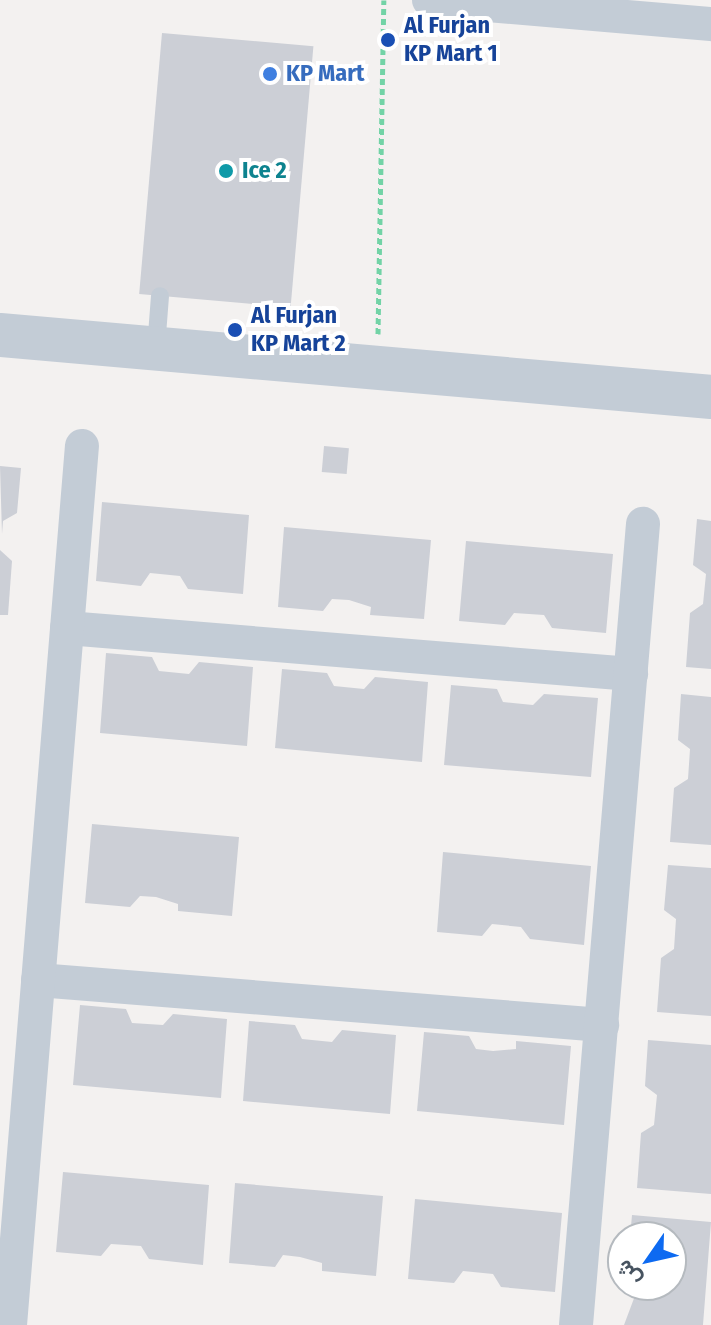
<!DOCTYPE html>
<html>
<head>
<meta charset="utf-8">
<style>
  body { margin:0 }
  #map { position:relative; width:711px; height:1325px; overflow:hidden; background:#f3f1f0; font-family:"Fira Sans Condensed",Vazirmatn,sans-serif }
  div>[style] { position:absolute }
  .building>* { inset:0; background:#cccfd6; transform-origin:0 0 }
  .path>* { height:5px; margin-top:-2.5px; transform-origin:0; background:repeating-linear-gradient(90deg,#72d3a6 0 6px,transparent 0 10px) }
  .service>* { height:18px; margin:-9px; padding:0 9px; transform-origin:9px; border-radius:9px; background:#c3ccd6 }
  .minor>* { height:34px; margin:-17px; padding:0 17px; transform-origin:17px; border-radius:17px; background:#c3ccd6 }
  .tertiary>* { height:44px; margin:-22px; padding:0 22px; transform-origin:22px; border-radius:22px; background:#c3ccd6 }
  .dots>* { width:22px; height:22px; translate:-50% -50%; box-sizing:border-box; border:4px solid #fff; border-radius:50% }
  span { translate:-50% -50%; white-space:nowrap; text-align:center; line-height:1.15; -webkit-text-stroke:8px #fff; paint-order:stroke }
  .transit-label { font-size:24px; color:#164399; font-weight:700 }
  .left { translate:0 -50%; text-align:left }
  .shop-label { font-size:24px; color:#366cbe; font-weight:700 }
  .culture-label { font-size:24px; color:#0d838f; font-weight:700 }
  .north { position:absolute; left:607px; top:1221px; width:80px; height:80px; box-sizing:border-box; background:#fff; border:2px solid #b5babf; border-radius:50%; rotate:236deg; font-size:22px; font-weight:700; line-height:32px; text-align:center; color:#475360 }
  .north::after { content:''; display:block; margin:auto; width:28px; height:36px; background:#0d6af1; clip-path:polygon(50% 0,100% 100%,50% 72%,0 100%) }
</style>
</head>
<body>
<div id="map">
  <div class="building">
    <i style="left:162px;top:33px;width:152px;height:262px;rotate:5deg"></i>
    <i style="left:324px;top:446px;width:25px;height:26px;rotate:5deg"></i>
    <i style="clip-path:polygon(0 466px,21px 468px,17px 513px,3px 521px,2px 534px)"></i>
    <i style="clip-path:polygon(102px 502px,249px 515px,243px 594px,188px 589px,180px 576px,150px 573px,141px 586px,96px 581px)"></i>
    <i style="clip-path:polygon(697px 519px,711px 521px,711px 669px,686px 667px,690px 613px,703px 604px,706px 574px,693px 565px)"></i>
    <i style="clip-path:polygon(284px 527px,431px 540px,424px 619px,370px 615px,371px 607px,349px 600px,332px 599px,323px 611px,278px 607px)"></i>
    <i style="clip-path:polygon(466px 541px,613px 554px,606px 633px,552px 628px,544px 615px,514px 613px,505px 625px,459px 621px)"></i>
    <i style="clip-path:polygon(0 550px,12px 561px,8px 615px,0 615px)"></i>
    <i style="clip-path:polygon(106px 653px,152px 657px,159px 671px,189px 674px,199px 662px,253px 667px,247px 746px,100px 733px)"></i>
    <i style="clip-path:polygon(282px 669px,327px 673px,334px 686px,364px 689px,375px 677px,428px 682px,422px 762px,275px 748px)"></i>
    <i style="clip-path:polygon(451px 685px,497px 689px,503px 702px,533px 705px,544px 694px,598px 698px,591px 777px,444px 765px)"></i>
    <i style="clip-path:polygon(681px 694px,711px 697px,711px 845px,670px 842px,674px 788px,688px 779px,690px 749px,678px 740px)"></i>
    <i style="clip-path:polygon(92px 824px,239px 837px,232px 916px,178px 911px,178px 904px,156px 897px,140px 896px,130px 907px,85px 903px)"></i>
    <i style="clip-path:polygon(443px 852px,591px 866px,584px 945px,530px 939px,521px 927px,492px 924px,482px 936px,437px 932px)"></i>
    <i style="clip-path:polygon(668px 865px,711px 868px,711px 1016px,657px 1012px,661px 958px,674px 949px,676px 919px,664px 910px)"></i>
    <i style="clip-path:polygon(80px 1005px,126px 1009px,132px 1023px,163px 1025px,173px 1014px,227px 1019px,221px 1098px,73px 1085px)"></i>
    <i style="clip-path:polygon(249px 1021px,295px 1025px,302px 1039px,332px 1042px,342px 1030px,396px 1035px,390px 1114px,243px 1101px)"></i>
    <i style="clip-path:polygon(424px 1032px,469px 1036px,476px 1049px,493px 1051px,516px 1049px,516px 1041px,571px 1046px,564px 1125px,417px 1111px)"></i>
    <i style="clip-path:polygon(648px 1040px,711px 1045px,711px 1194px,637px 1188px,641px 1133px,654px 1125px,657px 1095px,645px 1086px)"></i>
    <i style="clip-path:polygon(63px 1172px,209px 1185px,203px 1265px,149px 1259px,141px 1246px,111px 1244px,101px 1256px,56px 1252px)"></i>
    <i style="clip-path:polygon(235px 1183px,383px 1196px,376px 1276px,322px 1271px,322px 1263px,300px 1257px,283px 1255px,275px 1267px,229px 1263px)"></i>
    <i style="clip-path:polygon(415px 1199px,562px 1213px,555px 1292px,501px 1287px,493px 1274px,463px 1271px,454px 1283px,408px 1279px)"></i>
    <i style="clip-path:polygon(632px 1215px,711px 1222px,703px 1325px,624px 1325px,639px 1285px,671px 1285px,671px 1237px,630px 1237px)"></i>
  </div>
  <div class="path">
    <i style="left:378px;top:334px;width:334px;rotate:-89deg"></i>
  </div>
  <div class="service">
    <i style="left:156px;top:348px;width:52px;rotate:-85.6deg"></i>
  </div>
  <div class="minor">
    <i style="left:429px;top:0;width:283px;rotate:4.9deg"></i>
    <i style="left:67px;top:628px;width:566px;rotate:4.66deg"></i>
    <i style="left:38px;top:980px;width:566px;rotate:4.56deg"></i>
    <i style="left:10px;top:1325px;width:882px;rotate:-85.32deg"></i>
    <i style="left:576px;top:1325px;width:804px;rotate:-85.22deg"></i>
  </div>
  <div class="tertiary">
    <i style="left:0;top:335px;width:714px;rotate:4.98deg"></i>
  </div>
  <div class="dots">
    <i style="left:388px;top:40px;background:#1a4fb4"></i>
    <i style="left:270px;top:74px;background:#3f7fe0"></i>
    <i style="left:226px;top:171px;background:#0f9aa8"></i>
    <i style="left:235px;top:330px;background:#1a4fb4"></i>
  </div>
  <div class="transit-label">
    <span class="left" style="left:404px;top:40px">Al Furjan<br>KP Mart 1</span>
    <span class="left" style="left:251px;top:330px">Al Furjan<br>KP Mart 2</span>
  </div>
  <div class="shop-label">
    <span class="left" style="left:286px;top:74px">KP Mart</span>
  </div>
  <div class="culture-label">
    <span class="left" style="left:242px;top:171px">Ice 2</span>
  </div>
  <div class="north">ش</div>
</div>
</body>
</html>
